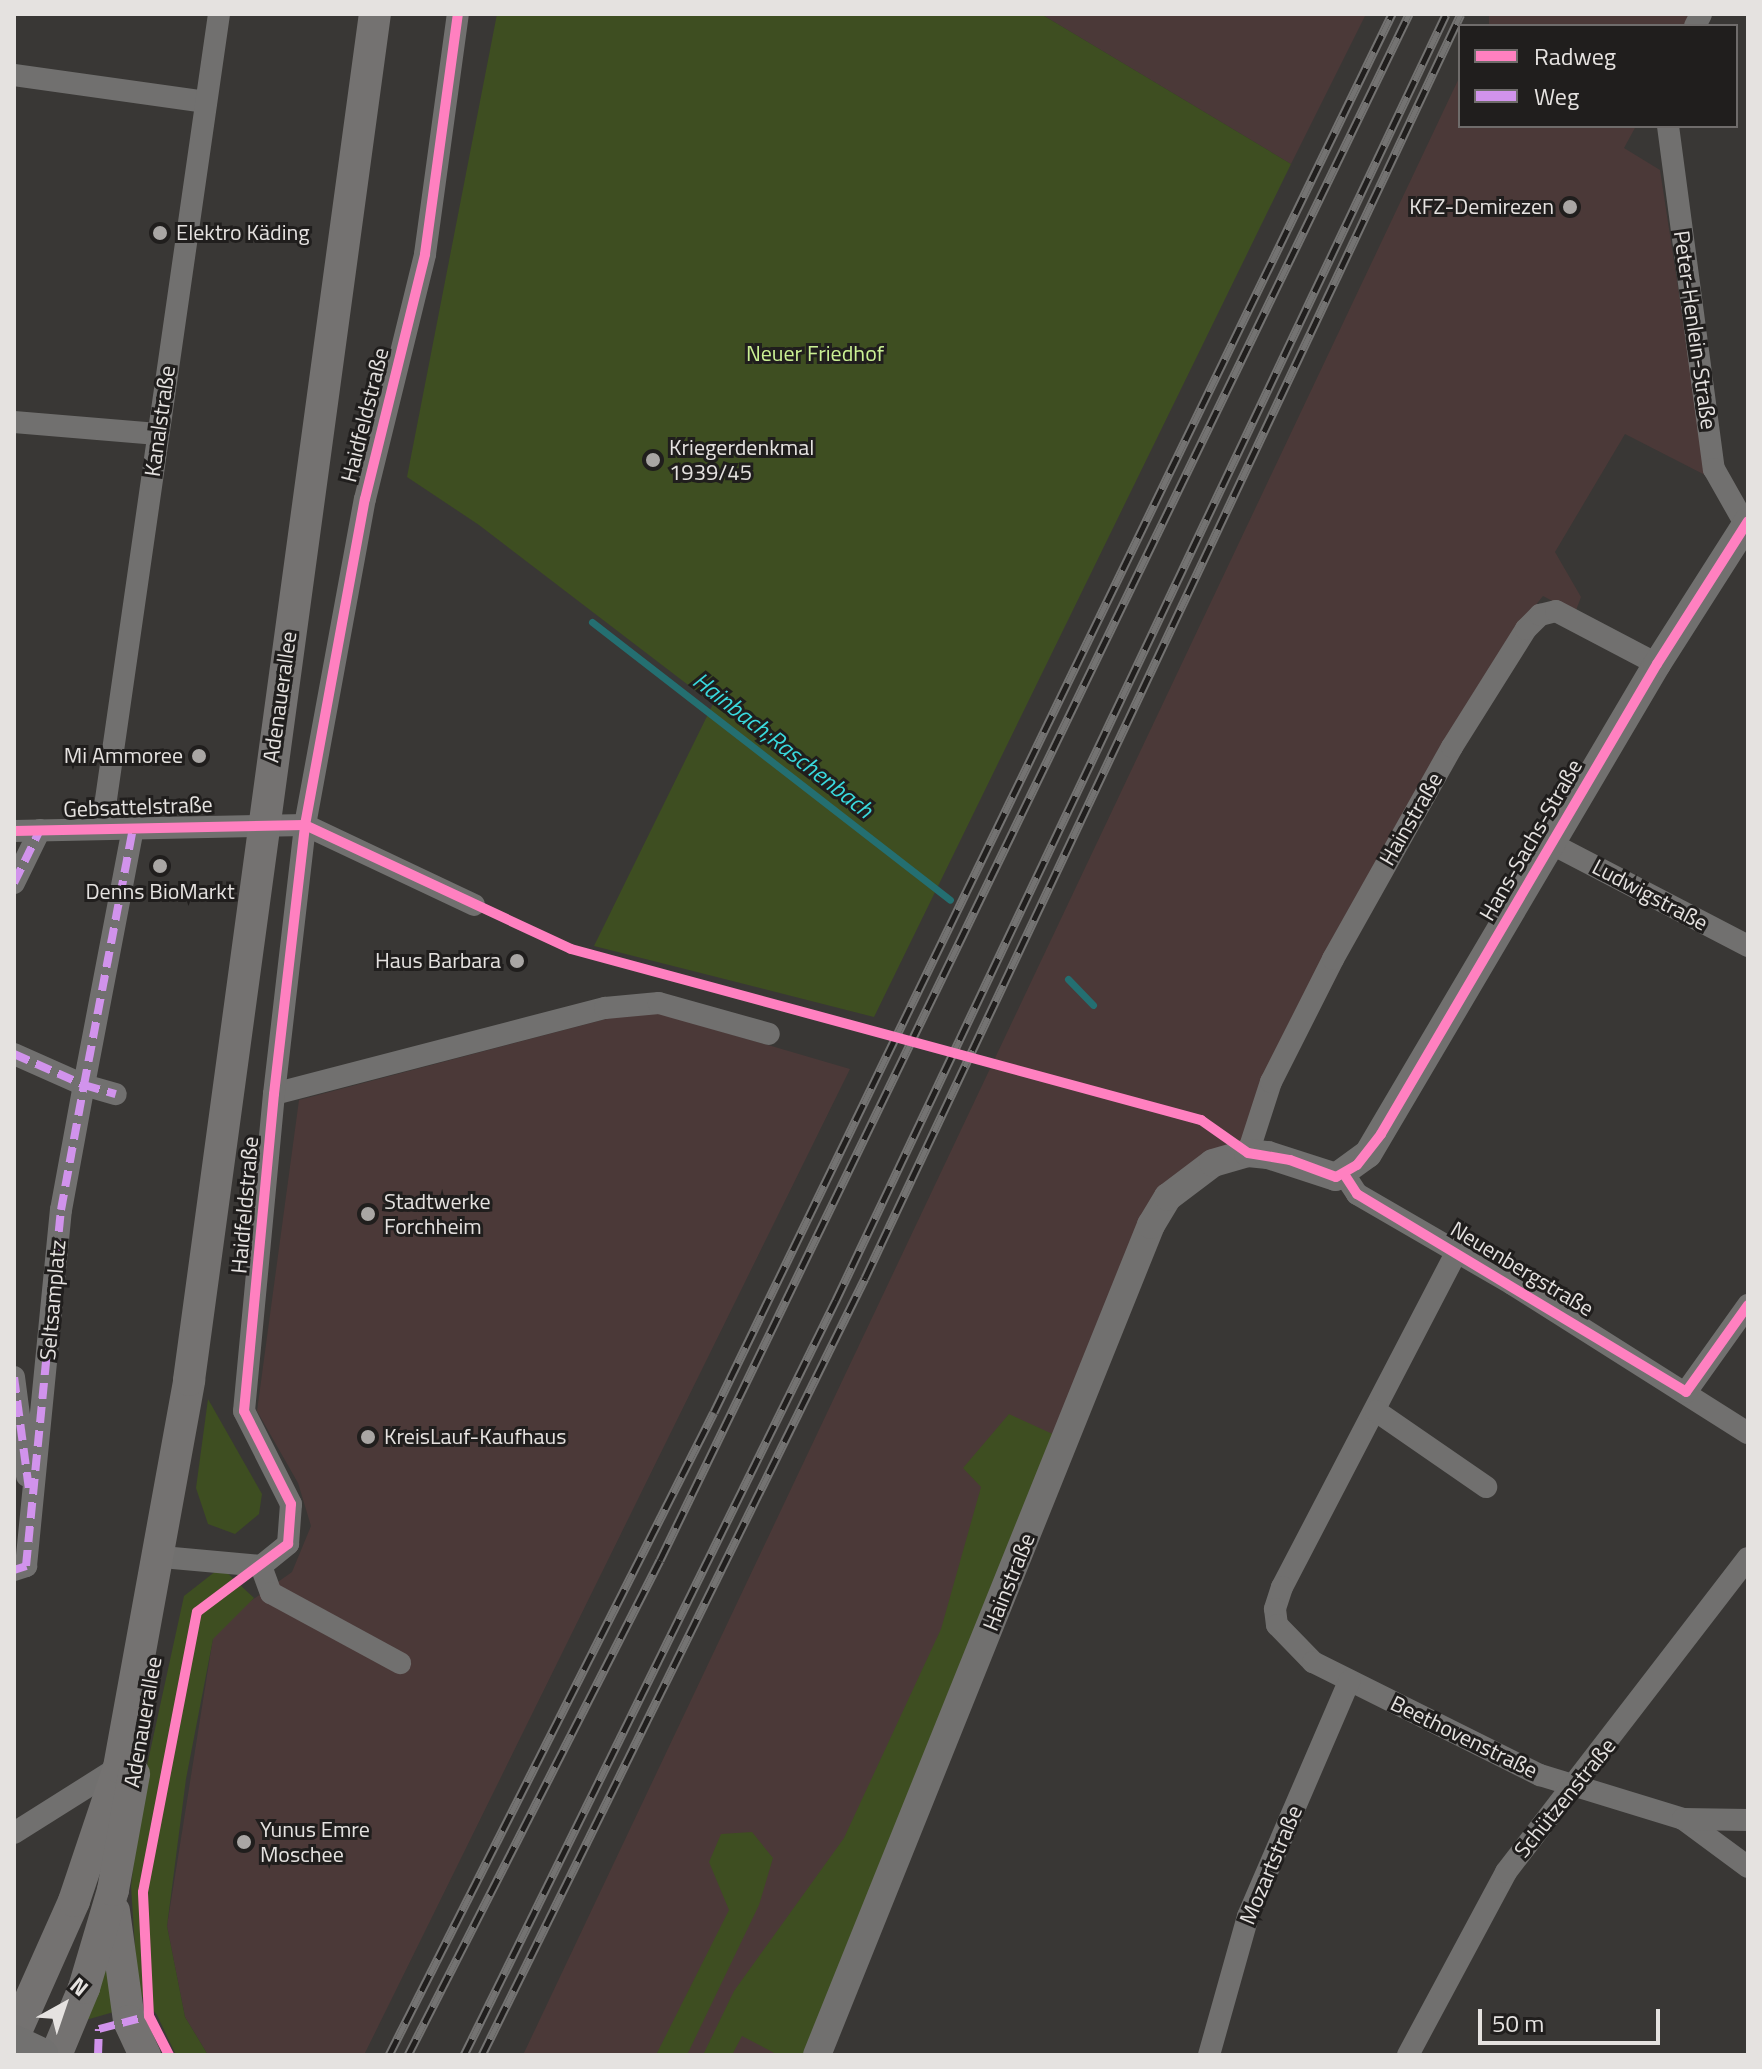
<!DOCTYPE html>
<html>
<head>
<meta charset="utf-8">
<style>
  body { margin:0 }
  #map { position:relative; width:1762px; height:2069px; overflow:hidden; background:#393735; font-family:"Titillium Web",sans-serif }
  div>[style] { position:absolute }
  .commercial>* { inset:0; background:#4b3938; transform-origin:0 0 }
  .green>* { inset:0; background:#3e4e21 }
  .stream>* { height:7px; margin:-3.5px; padding:0 3.5px; transform-origin:3.5px; border-radius:3.5px; background:#246f71 }
  .minor>* { height:22px; margin:-11px; padding:0 11px; transform-origin:11px; border-radius:11px; background:#71706f }
  .tertiary>* { height:28px; margin:-14px; padding:0 14px; transform-origin:14px; border-radius:14px; background:#71706f }
  .secondary>* { height:32px; margin:-16px; padding:0 16px; transform-origin:16px; border-radius:16px; background:#747271 }
  .primary>* { height:36px; margin:-18px; padding:0 18px; transform-origin:18px; border-radius:18px; background:#727170 }
  .rail>* { height:9px; margin-top:-4.5px; transform-origin:0; background:repeating-linear-gradient(90deg,#201e1d 0 18px,#747372 0 36px); box-sizing:border-box; border-block:2px solid #747372 }
  .quiet>* { height:8px; margin-top:-4px; transform-origin:0; background:repeating-linear-gradient(90deg,#d193ec 0 16px,transparent 0 24px) }
  .cycleway>* { height:10px; margin:-5px; padding:0 5px; transform-origin:5px; border-radius:5px; background:#ff80c0 }
  .dots>* { width:22px; height:22px; translate:-50% -50%; box-sizing:border-box; border:4px solid #201e1d; border-radius:50% }
  span { translate:-50% -50%; white-space:nowrap; text-align:center; line-height:1.15; -webkit-text-stroke:6px #201e1d; paint-order:stroke }
  .poi-label { font-size:22px; color:#e5e2e0 }
  .right { translate:-100% -50%; text-align:right }
  .left { translate:0 -50%; text-align:left }
  .street-label { font-size:22px; color:#e5e2e0 }
  .park-label { font-size:22px; color:#cbf194 }
  .water-label { font-size:24px; color:#39d9dd; font-style:italic }
  .frame { position:absolute; inset:0; border:16px solid #e5e2e0; pointer-events:none }
  .legend { position:absolute; left:1458px; top:24px; width:280px; height:104px; box-sizing:border-box; background:#201e1d; border:2px solid #6f6c6b; margin:0; padding:10px 14px; list-style:none; font-size:24px; color:#e5e2e0 }
  .legend li { display:flex; align-items:center; gap:16px; height:40px }
  .legend b { width:40px; border:2px solid #6f6c6b }
  .north { position:absolute; left:24px; top:1965px; width:80px; height:80px; -webkit-text-stroke:6px #201e1d; paint-order:stroke; rotate:40deg; font-size:22px; font-weight:700; line-height:32px; text-align:center; color:#e5e2e0 }
  .north::after { content:''; display:block; margin:auto; width:28px; height:36px; background:#e5e2e0; clip-path:polygon(50% 0,100% 100%,50% 72%,0 100%) }
  .scale { position:absolute; left:1478px; top:2009px; width:182px; height:36px; box-sizing:border-box; border:4px solid #e5e2e0; border-top:0; padding-left:10px; font-size:24px; line-height:28px; white-space:nowrap; color:#e5e2e0; -webkit-text-stroke:6px #201e1d; paint-order:stroke }
</style>
</head>
<body>
<div id="map">
  <div class="commercial">
    <i style="clip-path:polygon(1041px 14px,1366px 14px,1291px 164px)"></i>
    <i style="left:1489px;top:14px;width:205px;height:13px"></i>
    <i style="clip-path:polygon(1460px 76px,1460px 126px,1636px 126px,1624px 148px,1660px 170px,1707px 476px,1625px 434px,1555px 552px,1581px 597px,1575px 613px,1543px 596px,1519px 626px,1235px 1151px,1163px 1188px,805px 2055px,523px 2055px)"></i>
    <i style="clip-path:polygon(644px 1009px,850px 1069px,364px 2055px,208px 2055px,185px 2017px,167px 1926px,213px 1638px,238px 1610px,292px 1572px,311px 1526px,298px 1483px,257px 1411px,299px 1100px)"></i>
  </div>
  <div class="green">
    <i style="clip-path:polygon(497px 14px,1041px 14px,1291px 164px,874px 1017px,594px 946px,713px 704px,479px 525px,407px 477px)"></i>
    <i style="clip-path:polygon(208px 1399px,262px 1494px,259px 1514px,235px 1534px,208px 1524px,196px 1488px)"></i>
    <i style="clip-path:polygon(1009px 1414px,1057px 1436px,805px 2055px,778px 2055px,742px 2036px,732px 2055px,703px 2055px,734px 1991px,844px 1838px,941px 1629px,981px 1487px,963px 1468px)"></i>
    <i style="clip-path:polygon(221px 1567px,254px 1598px,213px 1639px,186px 1779px,167px 1926px,185px 2017px,208px 2055px,176px 2055px,157px 2015px,138px 1992px,131px 1886px,143px 1784px,184px 1596px)"></i>
    <i style="clip-path:polygon(752px 1832px,773px 1858px,759px 1905px,687px 2055px,656px 2055px,729px 1910px,709px 1862px,721px 1834px)"></i>
    <i style="clip-path:polygon(105px 1965px,117px 2011px,86px 2020px)"></i>
  </div>
  <div class="stream">
    <i style="left:592px;top:622px;width:453px;rotate:37.8deg"></i>
    <i style="left:1068px;top:979px;width:36px;rotate:46deg"></i>
  </div>
  <div class="minor">
    <i style="left:1695px;top:26px;width:13px;rotate:-63deg"></i>
    <i style="left:14px;top:75px;width:194px;rotate:8deg"></i>
    <i style="left:1668px;top:126px;width:346px;rotate:82.4deg"></i>
    <i style="left:1714px;top:469px;width:69px;rotate:60.5deg"></i>
    <i style="left:14px;top:422px;width:144px;rotate:4.8deg"></i>
    <i style="left:102px;top:827px;width:821px;rotate:-81.81deg"></i>
    <i style="left:14px;top:831px;width:291px;rotate:-1.2deg"></i>
    <i style="left:305px;top:825px;width:187px;rotate:25.3deg"></i>
    <i style="left:1552px;top:844px;width:221px;rotate:27.5deg"></i>
    <i style="left:14px;top:883px;width:59px;rotate:-63.9deg"></i>
    <i style="left:14px;top:1054px;width:77px;rotate:23.9deg"></i>
    <i style="left:84px;top:1085px;width:263px;rotate:-79.2deg"></i>
    <i style="left:274px;top:1094px;width:342px;rotate:-14.6deg"></i>
    <i style="left:605px;top:1008px;width:54px;rotate:-5.3deg"></i>
    <i style="left:659px;top:1003px;width:114px;rotate:15.7deg"></i>
    <i style="left:1248px;top:1153px;width:75px;rotate:-72.1deg"></i>
    <i style="left:1271px;top:1082px;width:138px;rotate:-63.2deg"></i>
    <i style="left:1333px;top:959px;width:243px;rotate:-60.7deg"></i>
    <i style="left:1452px;top:747px;width:139px;rotate:-57.9deg"></i>
    <i style="left:1526px;top:629px;width:20px;rotate:-45deg"></i>
    <i style="left:1540px;top:615px;width:16px;rotate:-14deg"></i>
    <i style="left:1556px;top:611px;width:114px;rotate:27.7deg"></i>
    <i style="left:1344px;top:1174px;width:24px;rotate:57deg"></i>
    <i style="left:1357px;top:1194px;width:179px;rotate:30.1deg"></i>
    <i style="left:1512px;top:1284px;width:279px;rotate:32.3deg"></i>
    <i style="left:1456px;top:1253px;width:377px;rotate:117.5deg"></i>
    <i style="left:1282px;top:1587px;width:23px;rotate:108deg"></i>
    <i style="left:1275px;top:1609px;width:16px;rotate:83deg"></i>
    <i style="left:1277px;top:1625px;width:52px;rotate:45.8deg"></i>
    <i style="left:1313px;top:1662px;width:254px;rotate:26.5deg"></i>
    <i style="left:1540px;top:1775px;width:150px;rotate:17.1deg"></i>
    <i style="left:1683px;top:1819px;width:81px;rotate:36.4deg"></i>
    <i style="left:14px;top:1377px;width:100px;rotate:82.5deg"></i>
    <i style="left:1686px;top:1392px;width:107px;rotate:-54.5deg"></i>
    <i style="left:1376px;top:1411px;width:134px;rotate:34.6deg"></i>
    <i style="left:173px;top:1558px;width:88px;rotate:5.2deg"></i>
    <i style="left:261px;top:1566px;width:35px;rotate:-39deg"></i>
    <i style="left:288px;top:1544px;width:40px;rotate:-85.7deg"></i>
    <i style="left:291px;top:1504px;width:104px;rotate:-116.8deg"></i>
    <i style="left:244px;top:1411px;width:318px;rotate:-84.6deg"></i>
    <i style="left:274px;top:1094px;width:271px;rotate:-83.4deg"></i>
    <i style="left:305px;top:825px;width:331px;rotate:-79.6deg"></i>
    <i style="left:365px;top:499px;width:252px;rotate:-76.2deg"></i>
    <i style="left:425px;top:254px;width:242px;rotate:-82.2deg"></i>
    <i style="left:261px;top:1566px;width:29px;rotate:70deg"></i>
    <i style="left:271px;top:1593px;width:147px;rotate:28.5deg"></i>
    <i style="left:14px;top:1570px;width:13px;rotate:-18deg"></i>
    <i style="left:26px;top:1566px;width:358px;rotate:-84.4deg"></i>
    <i style="left:61px;top:1210px;width:127px;rotate:-79.6deg"></i>
    <i style="left:84px;top:1085px;width:33px;rotate:16deg"></i>
    <i style="left:1683px;top:1819px;width:65px;rotate:0.9deg"></i>
    <i style="left:14px;top:1833px;width:124px;rotate:-32.2deg"></i>
    <i style="left:1209px;top:2055px;width:144px;rotate:-74.3deg"></i>
    <i style="left:1248px;top:1916px;width:256px;rotate:-66.7deg"></i>
    <i style="left:1408px;top:2055px;width:208px;rotate:-61.8deg"></i>
    <i style="left:1506px;top:1872px;width:396px;rotate:-52.4deg"></i>
  </div>
  <div class="tertiary">
    <i style="left:817px;top:2055px;width:895px;rotate:-68.08deg"></i>
    <i style="left:1151px;top:1225px;width:33px;rotate:-59deg"></i>
    <i style="left:1168px;top:1197px;width:56px;rotate:-37.1deg"></i>
    <i style="left:1213px;top:1163px;width:36px;rotate:-16deg"></i>
    <i style="left:1248px;top:1153px;width:20px;rotate:6deg"></i>
    <i style="left:1268px;top:1155px;width:71px;rotate:17.9deg"></i>
    <i style="left:1336px;top:1177px;width:39px;rotate:-36deg"></i>
    <i style="left:1368px;top:1154px;width:569px;rotate:-59.47deg"></i>
    <i style="left:1657px;top:664px;width:169px;rotate:-57.5deg"></i>
  </div>
  <div class="secondary">
    <i style="left:114px;top:1911px;width:111px;rotate:82.2deg"></i>
    <i style="left:129px;top:2021px;width:38px;rotate:65deg"></i>
    <i style="left:14px;top:2036px;width:148px;rotate:-66deg"></i>
    <i style="left:74px;top:1901px;width:141px;rotate:-71.4deg"></i>
    <i style="left:119px;top:1767px;width:393px;rotate:-79.7deg"></i>
    <i style="left:189px;top:1380px;width:1379px;rotate:-82.25deg"></i>
    <i style="left:56px;top:2055px;width:73px;rotate:-67.3deg"></i>
    <i style="left:84px;top:1988px;width:102px;rotate:-73.5deg"></i>
    <i style="left:113px;top:1890px;width:118px;rotate:-79.7deg"></i>
  </div>
  <div class="primary">
    <i style="left:14px;top:2043px;width:29px;rotate:25deg"></i>
  </div>
  <div class="rail">
    <i style="left:389px;top:2055px;width:720px;rotate:-63.19deg"></i>
    <i style="left:714px;top:1412px;width:1554px;rotate:-64.13deg"></i>
    <i style="left:408px;top:2055px;width:555px;rotate:-63.02deg"></i>
    <i style="left:660px;top:1560px;width:1718px;rotate:-64.15deg"></i>
    <i style="left:464px;top:2055px;width:842px;rotate:-63.77deg"></i>
    <i style="left:836px;top:1300px;width:1423px;rotate:-64.62deg"></i>
    <i style="left:482px;top:2055px;width:866px;rotate:-63.76deg"></i>
    <i style="left:865px;top:1278px;width:1397px;rotate:-64.76deg"></i>
  </div>
  <div class="quiet">
    <i style="left:14px;top:883px;width:59px;rotate:-63.9deg"></i>
    <i style="left:14px;top:1054px;width:77px;rotate:23.9deg"></i>
    <i style="left:84px;top:1085px;width:263px;rotate:-79.2deg"></i>
    <i style="left:14px;top:1377px;width:113px;rotate:82.4deg"></i>
    <i style="left:14px;top:1570px;width:13px;rotate:-18deg"></i>
    <i style="left:26px;top:1566px;width:358px;rotate:-84.4deg"></i>
    <i style="left:61px;top:1210px;width:127px;rotate:-79.6deg"></i>
    <i style="left:84px;top:1085px;width:33px;rotate:16deg"></i>
    <i style="left:98px;top:2055px;width:26px;rotate:-88deg"></i>
    <i style="left:99px;top:2029px;width:52px;rotate:-14.6deg"></i>
  </div>
  <div class="cycleway">
    <i style="left:14px;top:831px;width:291px;rotate:-1.2deg"></i>
    <i style="left:305px;top:825px;width:293px;rotate:25deg"></i>
    <i style="left:571px;top:949px;width:653px;rotate:15.19deg"></i>
    <i style="left:1201px;top:1120px;width:57px;rotate:35.1deg"></i>
    <i style="left:1248px;top:1153px;width:43px;rotate:9.5deg"></i>
    <i style="left:1290px;top:1160px;width:49px;rotate:20.3deg"></i>
    <i style="left:1336px;top:1177px;width:24px;rotate:-30deg"></i>
    <i style="left:1357px;top:1165px;width:39px;rotate:-52deg"></i>
    <i style="left:1381px;top:1134px;width:545px;rotate:-59.58deg"></i>
    <i style="left:1657px;top:664px;width:169px;rotate:-57.5deg"></i>
    <i style="left:1344px;top:1174px;width:24px;rotate:57deg"></i>
    <i style="left:1357px;top:1194px;width:384px;rotate:31deg"></i>
    <i style="left:1686px;top:1392px;width:107px;rotate:-54.5deg"></i>
    <i style="left:169px;top:2055px;width:44px;rotate:-117.1deg"></i>
    <i style="left:149px;top:2016px;width:124px;rotate:-92.8deg"></i>
    <i style="left:143px;top:1892px;width:285px;rotate:-79.1deg"></i>
    <i style="left:197px;top:1612px;width:114px;rotate:-36.8deg"></i>
    <i style="left:288px;top:1544px;width:40px;rotate:-85.7deg"></i>
    <i style="left:291px;top:1504px;width:104px;rotate:-116.8deg"></i>
    <i style="left:244px;top:1411px;width:318px;rotate:-84.6deg"></i>
    <i style="left:274px;top:1094px;width:271px;rotate:-83.4deg"></i>
    <i style="left:305px;top:825px;width:331px;rotate:-79.6deg"></i>
    <i style="left:365px;top:499px;width:252px;rotate:-76.2deg"></i>
    <i style="left:425px;top:254px;width:242px;rotate:-82.2deg"></i>
  </div>
  <div class="dots">
    <i style="left:1570px;top:207px;background:#a9a6a4"></i>
    <i style="left:160px;top:233px;background:#a9a6a4"></i>
    <i style="left:653px;top:460px;background:#a9a6a4"></i>
    <i style="left:199px;top:756px;background:#a9a6a4"></i>
    <i style="left:160px;top:866px;background:#a9a6a4"></i>
    <i style="left:517px;top:961px;background:#a9a6a4"></i>
    <i style="left:368px;top:1214px;background:#a9a6a4"></i>
    <i style="left:368px;top:1437px;background:#a9a6a4"></i>
    <i style="left:244px;top:1842px;background:#a9a6a4"></i>
  </div>
  <div class="poi-label">
    <span class="right" style="left:1554px;top:207px">KFZ-Demirezen</span>
    <span class="left" style="left:176px;top:233px">Elektro Käding</span>
    <span class="left" style="left:669px;top:460px">Kriegerdenkmal<br>1939/45</span>
    <span class="right" style="left:183px;top:756px">Mi Ammoree</span>
    <span style="left:160px;top:892px">Denns BioMarkt</span>
    <span class="right" style="left:501px;top:961px">Haus Barbara</span>
    <span class="left" style="left:384px;top:1214px">Stadtwerke<br>Forchheim</span>
    <span class="left" style="left:384px;top:1437px">KreisLauf-Kaufhaus</span>
    <span class="left" style="left:260px;top:1842px">Yunus Emre<br>Moschee</span>
  </div>
  <div class="street-label">
    <span style="left:1695px;top:330px;rotate:82deg">Peter-Henlein-Straße</span>
    <span style="left:365px;top:415px;rotate:-76deg">Haidfeldstraße</span>
    <span style="left:160px;top:421px;rotate:-82deg">Kanalstraße</span>
    <span style="left:280px;top:697px;rotate:-82deg">Adenauerallee</span>
    <span style="left:138px;top:807px;rotate:-2deg">Gebsattelstraße</span>
    <span style="left:1411px;top:819px;rotate:-60deg">Hainstraße</span>
    <span style="left:1531px;top:840px;rotate:-60deg">Hans-Sachs-Straße</span>
    <span style="left:1650px;top:895px;rotate:28deg">Ludwigstraße</span>
    <span style="left:245px;top:1205px;rotate:-85deg">Haidfeldstraße</span>
    <span style="left:1522px;top:1269px;rotate:31deg">Neuenbergstraße</span>
    <span style="left:53px;top:1300px;rotate:-85deg">Seltsamplatz</span>
    <span style="left:1009px;top:1582px;rotate:-68deg">Hainstraße</span>
    <span style="left:143px;top:1722px;rotate:-80deg">Adenauerallee</span>
    <span style="left:1464px;top:1737px;rotate:26deg">Beethovenstraße</span>
    <span style="left:1565px;top:1798px;rotate:-51deg">Schützenstraße</span>
    <span style="left:1271px;top:1865px;rotate:-67deg">Mozartstraße</span>
  </div>
  <div class="park-label">
    <span style="left:815px;top:354px">Neuer Friedhof</span>
  </div>
  <div class="water-label">
    <span style="left:783px;top:745px;rotate:38deg">Hainbach;Raschenbach</span>
  </div>
  <div class="frame"></div>
  <ul class="legend">
  <li><b style="height:10px;background:#ff80c0"></b>Radweg</li>
  <li><b style="height:10px;background:#d193ec"></b>Weg</li>
  </ul>
  <div class="north">N</div>
  <div class="scale">50 m</div>
</div>
</body>
</html>
